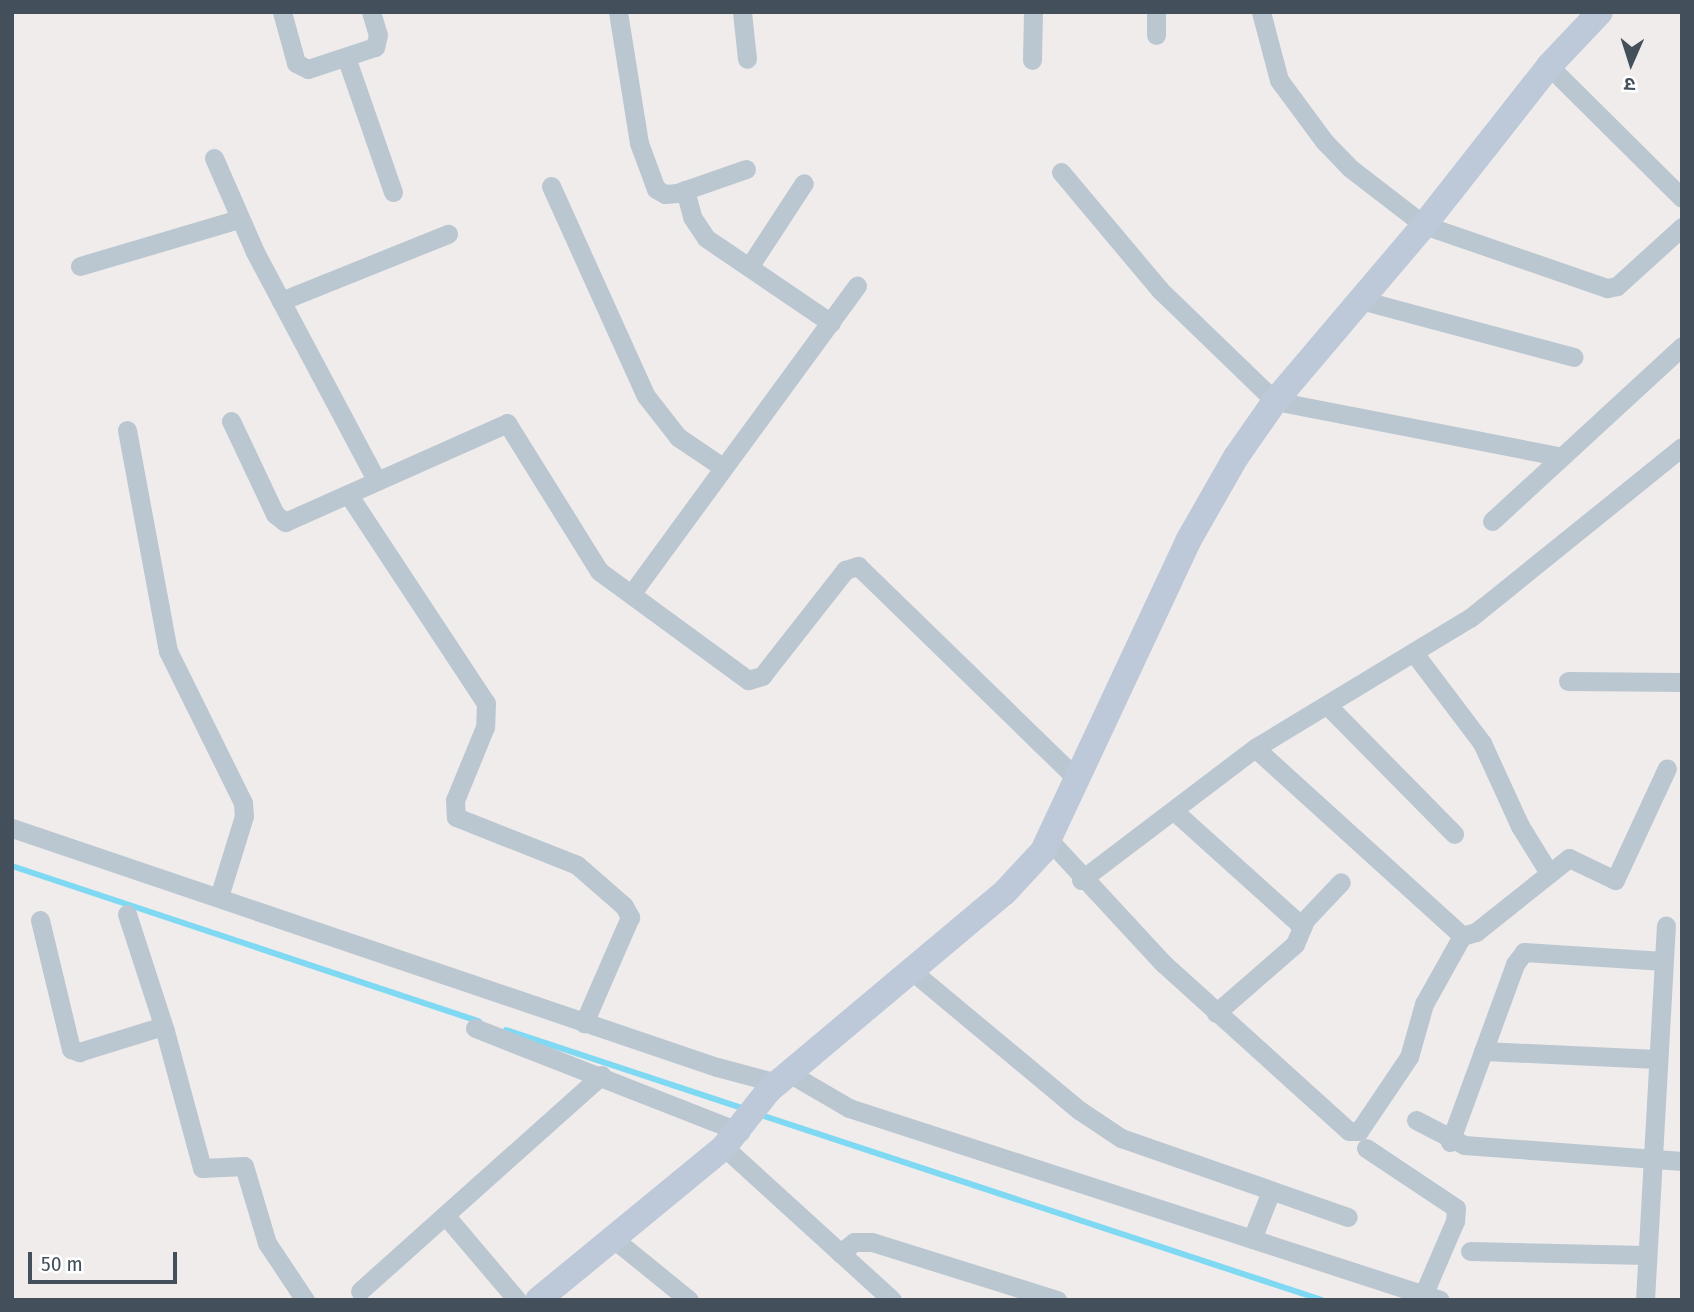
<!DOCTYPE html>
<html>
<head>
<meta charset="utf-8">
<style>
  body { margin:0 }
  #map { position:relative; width:1694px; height:1312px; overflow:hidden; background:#f0ecec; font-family:"Fira Sans Condensed","Noto Sans Devanagari",sans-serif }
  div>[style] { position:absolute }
  .stream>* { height:6px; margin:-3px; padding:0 3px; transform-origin:3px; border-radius:3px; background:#7fd9f3 }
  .street>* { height:19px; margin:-9.5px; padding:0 9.5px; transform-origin:9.5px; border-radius:9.5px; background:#bbc7d0 }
  .secondary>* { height:26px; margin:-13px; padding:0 13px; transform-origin:13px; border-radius:13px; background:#bdc9d8 }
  span { translate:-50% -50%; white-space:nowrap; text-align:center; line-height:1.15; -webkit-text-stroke:5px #fff; paint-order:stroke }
  .frame { position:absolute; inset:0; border:14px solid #43505b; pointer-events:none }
  .north { position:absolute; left:1596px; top:28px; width:70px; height:70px; -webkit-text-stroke:5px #fff; paint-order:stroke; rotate:183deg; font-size:19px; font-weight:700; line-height:28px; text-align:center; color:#43505b }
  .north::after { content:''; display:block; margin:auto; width:24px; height:32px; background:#43505b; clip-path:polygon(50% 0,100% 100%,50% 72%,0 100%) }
  .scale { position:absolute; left:28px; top:1252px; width:149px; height:32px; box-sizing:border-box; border:4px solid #43505b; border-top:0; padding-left:9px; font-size:21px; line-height:24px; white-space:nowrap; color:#43505b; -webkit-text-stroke:5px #fff; paint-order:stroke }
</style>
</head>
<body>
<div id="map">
  <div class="stream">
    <i style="left:12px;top:866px;width:492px;rotate:18.4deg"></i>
    <i style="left:506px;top:1030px;width:252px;rotate:18.3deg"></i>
    <i style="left:758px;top:1114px;width:594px;rotate:18.25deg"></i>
  </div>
  <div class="street">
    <i style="left:282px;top:12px;width:53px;rotate:74.6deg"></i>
    <i style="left:296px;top:63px;width:13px;rotate:27deg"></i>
    <i style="left:308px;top:69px;width:71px;rotate:-18.2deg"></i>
    <i style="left:375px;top:47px;width:12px;rotate:-76deg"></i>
    <i style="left:378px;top:35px;width:24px;rotate:-107deg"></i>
    <i style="left:618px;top:12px;width:133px;rotate:80.9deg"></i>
    <i style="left:639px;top:143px;width:49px;rotate:69.7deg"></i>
    <i style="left:656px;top:189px;width:10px;rotate:29deg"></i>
    <i style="left:665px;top:194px;width:12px;rotate:-5deg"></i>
    <i style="left:677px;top:193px;width:73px;rotate:-19.2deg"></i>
    <i style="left:742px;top:12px;width:47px;rotate:83.9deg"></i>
    <i style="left:1261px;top:12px;width:70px;rotate:75.2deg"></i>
    <i style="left:1279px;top:80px;width:76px;rotate:53.6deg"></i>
    <i style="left:1324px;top:141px;width:37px;rotate:46deg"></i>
    <i style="left:1350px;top:168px;width:93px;rotate:37.6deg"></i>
    <i style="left:1424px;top:225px;width:194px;rotate:19deg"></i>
    <i style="left:1607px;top:288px;width:10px;rotate:-11deg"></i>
    <i style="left:1617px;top:286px;width:88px;rotate:-42.2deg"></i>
    <i style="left:1156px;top:35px;width:23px;rotate:-90deg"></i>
    <i style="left:346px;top:57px;width:143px;rotate:70.8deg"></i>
    <i style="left:1032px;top:60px;width:48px;rotate:-88.8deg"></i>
    <i style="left:1549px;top:66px;width:187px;rotate:44.8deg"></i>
    <i style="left:214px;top:158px;width:103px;rotate:66.4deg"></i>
    <i style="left:255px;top:252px;width:258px;rotate:62deg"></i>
    <i style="left:1061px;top:172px;width:154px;rotate:50deg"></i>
    <i style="left:1160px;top:290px;width:160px;rotate:44deg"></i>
    <i style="left:1275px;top:401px;width:292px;rotate:11deg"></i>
    <i style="left:551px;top:186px;width:230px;rotate:65.7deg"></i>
    <i style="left:646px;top:396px;width:52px;rotate:52deg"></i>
    <i style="left:678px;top:437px;width:55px;rotate:34deg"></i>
    <i style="left:685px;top:190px;width:28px;rotate:75deg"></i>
    <i style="left:692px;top:217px;width:25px;rotate:56deg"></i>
    <i style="left:706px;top:238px;width:151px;rotate:34.2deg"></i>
    <i style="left:80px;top:266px;width:166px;rotate:-16.5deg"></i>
    <i style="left:749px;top:267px;width:100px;rotate:-56.8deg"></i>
    <i style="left:1361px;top:300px;width:220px;rotate:15deg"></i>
    <i style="left:281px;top:301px;width:180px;rotate:-21.9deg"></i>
    <i style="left:231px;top:421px;width:103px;rotate:64.7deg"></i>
    <i style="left:275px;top:514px;width:13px;rotate:39deg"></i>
    <i style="left:285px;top:522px;width:243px;rotate:-24deg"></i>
    <i style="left:507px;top:423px;width:174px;rotate:58.1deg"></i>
    <i style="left:599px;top:571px;width:185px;rotate:36.2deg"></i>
    <i style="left:748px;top:680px;width:15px;rotate:-16deg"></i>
    <i style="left:762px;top:676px;width:135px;rotate:-51.9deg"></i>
    <i style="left:845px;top:570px;width:14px;rotate:-17deg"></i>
    <i style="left:858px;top:566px;width:308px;rotate:44.2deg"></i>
    <i style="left:127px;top:430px;width:225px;rotate:79.5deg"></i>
    <i style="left:168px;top:651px;width:169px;rotate:63.7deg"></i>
    <i style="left:243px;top:803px;width:13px;rotate:86deg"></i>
    <i style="left:244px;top:816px;width:85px;rotate:107.2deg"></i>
    <i style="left:348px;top:494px;width:250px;rotate:56.6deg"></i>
    <i style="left:486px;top:703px;width:24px;rotate:92deg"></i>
    <i style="left:485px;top:727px;width:79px;rotate:112.3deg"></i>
    <i style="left:455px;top:800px;width:17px;rotate:87deg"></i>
    <i style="left:456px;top:817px;width:130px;rotate:21.6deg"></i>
    <i style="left:577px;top:865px;width:62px;rotate:41.1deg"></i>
    <i style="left:624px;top:906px;width:13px;rotate:61deg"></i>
    <i style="left:630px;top:917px;width:116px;rotate:113.5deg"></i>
    <i style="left:1492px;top:521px;width:258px;rotate:-42.6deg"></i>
    <i style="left:632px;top:593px;width:381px;rotate:-53.8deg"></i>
    <i style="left:1414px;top:653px;width:113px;rotate:52.9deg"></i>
    <i style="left:1482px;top:743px;width:91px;rotate:65.4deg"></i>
    <i style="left:1520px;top:826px;width:55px;rotate:58.3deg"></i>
    <i style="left:1568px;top:681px;width:114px;rotate:0.5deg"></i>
    <i style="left:1327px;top:705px;width:181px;rotate:45.4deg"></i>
    <i style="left:1255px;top:748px;width:280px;rotate:42.2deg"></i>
    <i style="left:1462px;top:936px;width:15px;rotate:-16deg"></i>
    <i style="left:1476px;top:932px;width:119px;rotate:-38.5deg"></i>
    <i style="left:1569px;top:858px;width:51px;rotate:25.6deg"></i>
    <i style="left:1615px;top:880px;width:123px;rotate:-65.1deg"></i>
    <i style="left:1174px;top:811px;width:173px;rotate:42deg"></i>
    <i style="left:12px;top:828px;width:744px;rotate:18.73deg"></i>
    <i style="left:717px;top:1067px;width:62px;rotate:14.9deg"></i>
    <i style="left:1049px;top:840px;width:169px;rotate:47.2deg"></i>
    <i style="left:1164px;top:964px;width:249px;rotate:42.1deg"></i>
    <i style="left:1349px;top:1131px;width:10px"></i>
    <i style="left:1359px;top:1131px;width:89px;rotate:-56deg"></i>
    <i style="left:1409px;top:1057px;width:55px;rotate:-74.2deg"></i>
    <i style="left:1424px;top:1004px;width:78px;rotate:-60.8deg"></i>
    <i style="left:1081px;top:880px;width:218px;rotate:-37.2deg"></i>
    <i style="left:1255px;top:748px;width:251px;rotate:-31.2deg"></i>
    <i style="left:1470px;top:618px;width:272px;rotate:-38.9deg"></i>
    <i style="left:127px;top:914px;width:123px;rotate:72deg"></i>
    <i style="left:165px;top:1031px;width:142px;rotate:74.9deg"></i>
    <i style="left:202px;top:1168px;width:42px;rotate:-2.7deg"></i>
    <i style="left:244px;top:1166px;width:80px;rotate:73.4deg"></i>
    <i style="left:267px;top:1243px;width:69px;rotate:56.3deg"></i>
    <i style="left:40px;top:920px;width:133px;rotate:76.5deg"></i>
    <i style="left:71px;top:1049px;width:9px;rotate:21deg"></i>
    <i style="left:79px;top:1052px;width:88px;rotate:-17.2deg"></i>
    <i style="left:912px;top:971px;width:217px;rotate:39.8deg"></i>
    <i style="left:1079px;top:1110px;width:50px;rotate:33.7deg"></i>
    <i style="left:1121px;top:1138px;width:240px;rotate:19.2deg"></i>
    <i style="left:1216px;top:1013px;width:105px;rotate:-41.1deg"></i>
    <i style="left:1295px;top:944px;width:26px;rotate:-67deg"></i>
    <i style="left:1305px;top:920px;width:52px;rotate:-46.5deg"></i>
    <i style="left:475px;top:1028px;width:285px;rotate:21.4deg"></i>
    <i style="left:1483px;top:1051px;width:174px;rotate:2.6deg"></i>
    <i style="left:789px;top:1073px;width:69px;rotate:30.3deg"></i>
    <i style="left:849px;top:1108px;width:621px;rotate:18deg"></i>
    <i style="left:1416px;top:1120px;width:54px;rotate:27.5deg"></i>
    <i style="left:1464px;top:1145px;width:219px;rotate:4.2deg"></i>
    <i style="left:1450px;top:1142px;width:189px;rotate:-69.9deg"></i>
    <i style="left:1515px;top:964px;width:15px;rotate:-53deg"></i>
    <i style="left:1524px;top:952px;width:140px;rotate:3.7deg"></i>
    <i style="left:724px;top:1147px;width:227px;rotate:42.3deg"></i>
    <i style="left:1366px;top:1148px;width:108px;rotate:33.7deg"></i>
    <i style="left:1456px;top:1208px;width:13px;rotate:94deg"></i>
    <i style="left:1455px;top:1221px;width:86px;rotate:113.3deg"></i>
    <i style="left:445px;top:1215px;width:111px;rotate:49.7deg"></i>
    <i style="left:1252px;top:1239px;width:52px;rotate:-68.4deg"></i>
    <i style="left:615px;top:1240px;width:95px;rotate:39deg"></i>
    <i style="left:1470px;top:1251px;width:176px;rotate:1.3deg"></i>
    <i style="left:840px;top:1253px;width:18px;rotate:-38deg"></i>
    <i style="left:854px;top:1242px;width:18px"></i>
    <i style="left:872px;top:1242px;width:194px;rotate:17.4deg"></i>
    <i style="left:360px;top:1291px;width:324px;rotate:-41.8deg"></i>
    <i style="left:1645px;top:1300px;width:375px;rotate:-86.8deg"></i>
  </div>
  <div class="secondary">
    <i style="left:538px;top:1300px;width:241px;rotate:-39.4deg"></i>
    <i style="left:724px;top:1147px;width:73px;rotate:-51.7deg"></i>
    <i style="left:769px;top:1090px;width:307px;rotate:-40deg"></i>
    <i style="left:1004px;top:893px;width:57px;rotate:-47.1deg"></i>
    <i style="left:1043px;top:851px;width:342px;rotate:-64.9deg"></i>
    <i style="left:1188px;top:541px;width:97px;rotate:-60.3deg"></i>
    <i style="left:1236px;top:457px;width:68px;rotate:-55.1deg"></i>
    <i style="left:1275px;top:401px;width:231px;rotate:-49.7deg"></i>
    <i style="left:1424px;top:225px;width:202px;rotate:-51.8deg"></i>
    <i style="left:1549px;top:66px;width:74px;rotate:-46.6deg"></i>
  </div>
  <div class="frame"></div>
  <div class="north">उ</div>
  <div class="scale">50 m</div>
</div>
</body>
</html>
